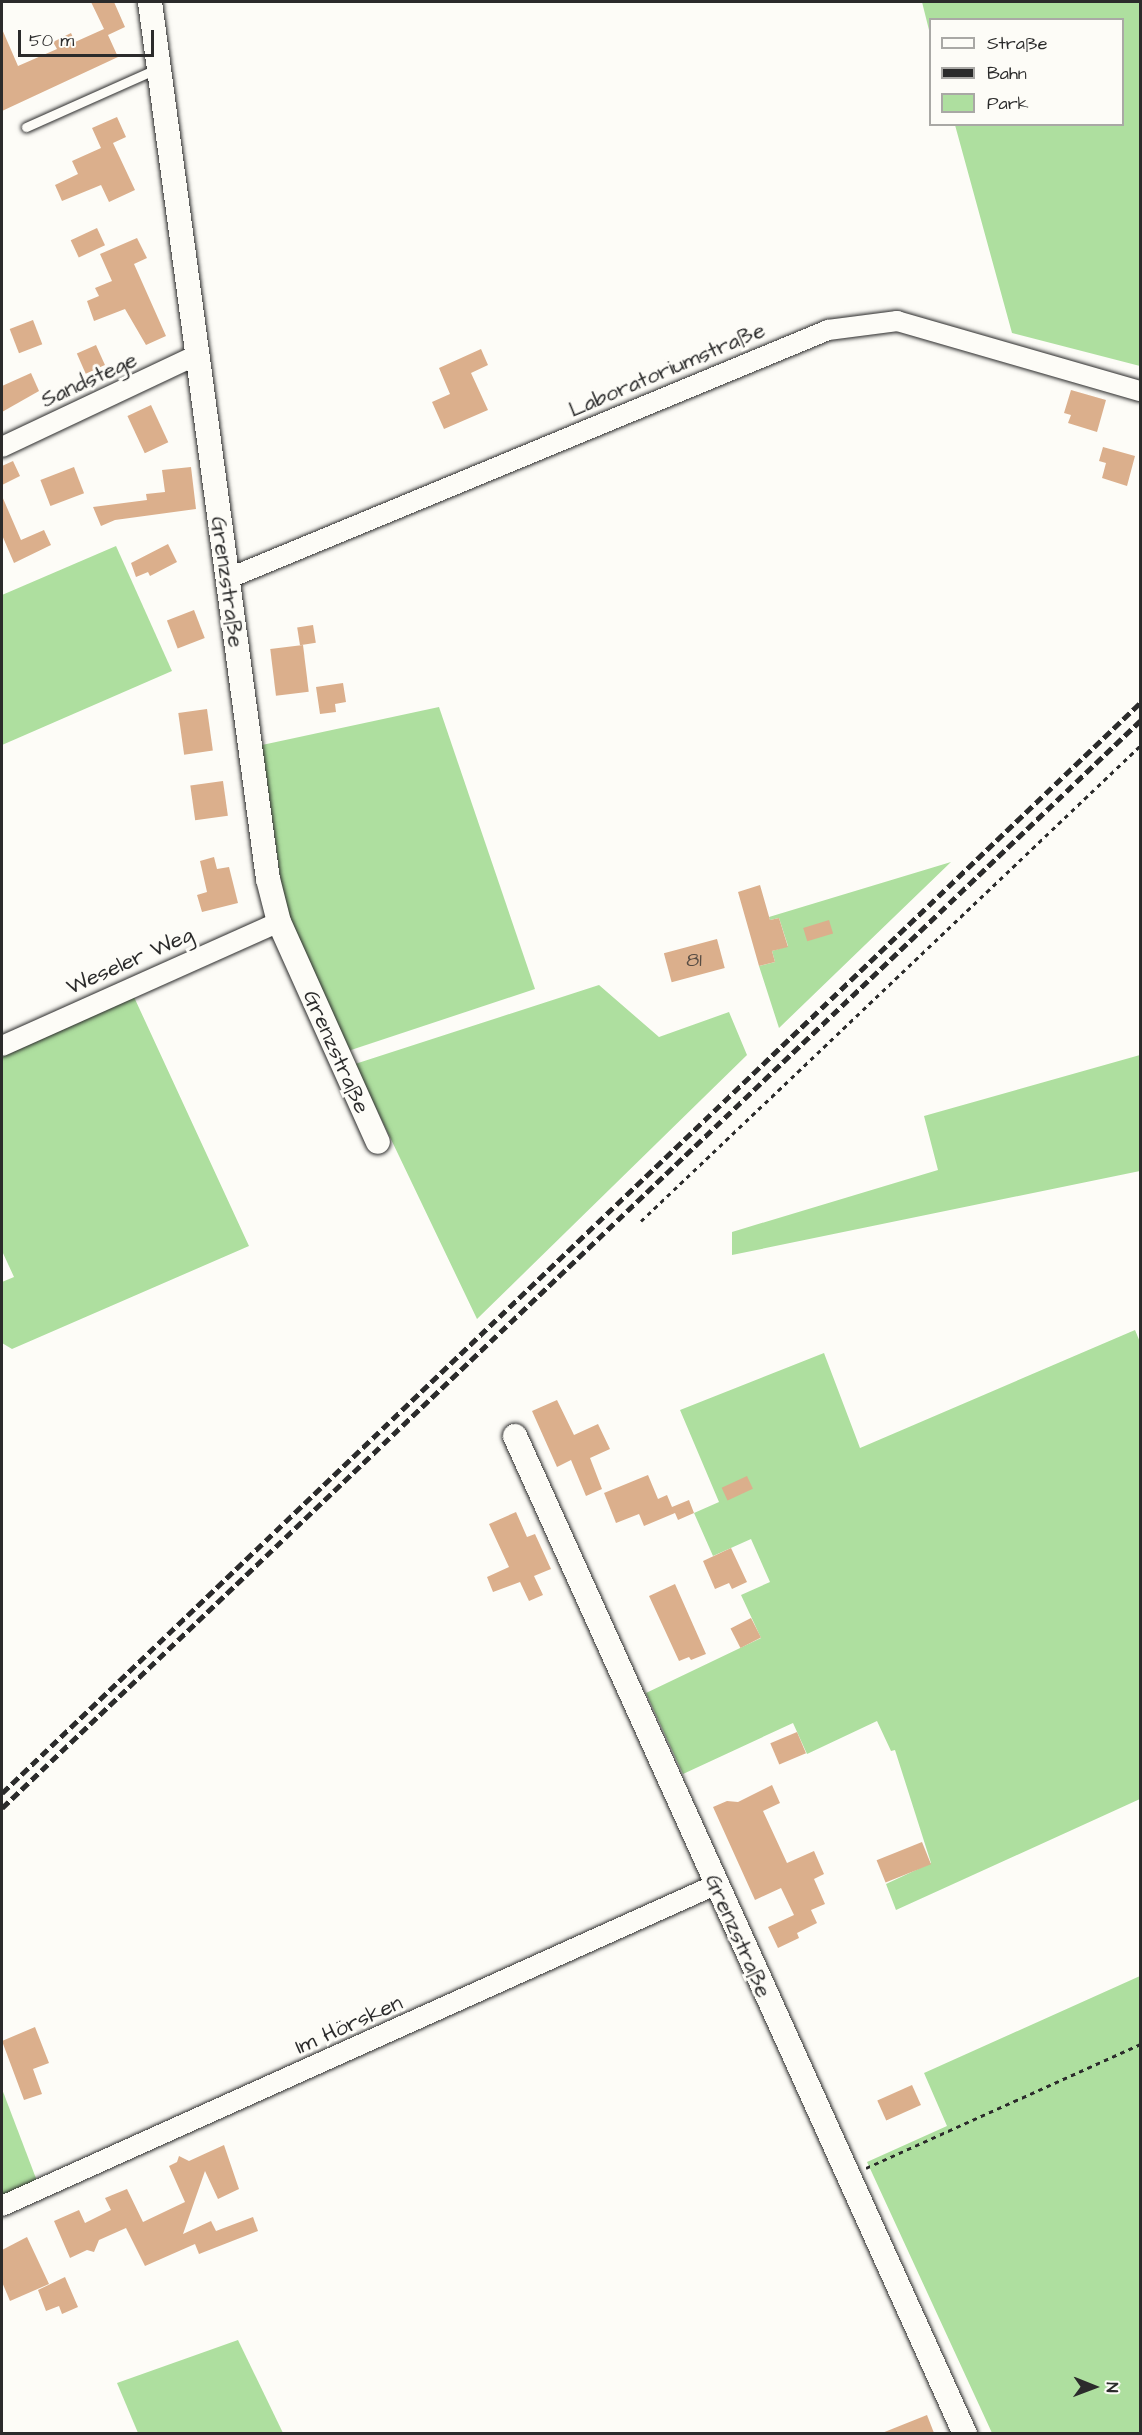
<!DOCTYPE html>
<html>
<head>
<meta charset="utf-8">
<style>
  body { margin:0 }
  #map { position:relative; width:1142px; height:2435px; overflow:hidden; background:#fdfcf7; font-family:"Architects Daughter",sans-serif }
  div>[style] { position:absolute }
  .green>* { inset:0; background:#aedf9f }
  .building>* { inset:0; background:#dbaf8c; transform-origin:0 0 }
  .path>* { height:3px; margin-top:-1.5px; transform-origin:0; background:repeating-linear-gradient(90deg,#2b2b2b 0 4.5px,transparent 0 9px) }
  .roads { filter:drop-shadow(0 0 2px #2b2b2b) drop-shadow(0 0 2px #2b2b2b) }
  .service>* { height:9px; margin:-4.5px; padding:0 4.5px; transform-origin:4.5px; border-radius:4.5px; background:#fdfcf7 }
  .minor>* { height:20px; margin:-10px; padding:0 10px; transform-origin:10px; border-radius:10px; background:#fdfcf7 }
  .tertiary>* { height:24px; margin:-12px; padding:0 12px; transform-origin:12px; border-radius:12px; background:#fdfcf7 }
  .rail>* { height:4.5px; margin-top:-2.25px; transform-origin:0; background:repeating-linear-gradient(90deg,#2b2b2b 0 9px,transparent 0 13.5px) }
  span { translate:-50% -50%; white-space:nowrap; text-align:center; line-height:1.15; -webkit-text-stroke:6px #fdfcf7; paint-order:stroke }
  .number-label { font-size:20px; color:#574c43 }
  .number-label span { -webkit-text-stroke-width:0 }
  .street-label { font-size:22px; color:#2b2b2b }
  .frame { position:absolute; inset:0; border:3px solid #2b2b2b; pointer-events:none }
  .legend { position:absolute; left:929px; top:18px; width:195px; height:108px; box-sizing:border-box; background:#fdfcf7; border:2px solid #a9a8a5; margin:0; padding:8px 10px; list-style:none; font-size:18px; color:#2b2b2b }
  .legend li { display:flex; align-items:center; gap:12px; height:30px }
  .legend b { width:30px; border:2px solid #a9a8a5 }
  .north { position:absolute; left:1064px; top:2357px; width:60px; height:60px; -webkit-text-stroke:4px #fdfcf7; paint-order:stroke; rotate:91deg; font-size:16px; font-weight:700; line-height:24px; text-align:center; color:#2b2b2b }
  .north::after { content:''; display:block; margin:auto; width:21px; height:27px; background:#2b2b2b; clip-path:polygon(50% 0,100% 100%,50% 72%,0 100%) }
  .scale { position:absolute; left:18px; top:30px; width:136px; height:27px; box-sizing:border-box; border:3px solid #2b2b2b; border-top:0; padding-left:8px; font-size:18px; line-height:21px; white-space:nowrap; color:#2b2b2b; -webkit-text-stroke:4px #fdfcf7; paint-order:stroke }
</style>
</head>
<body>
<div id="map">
  <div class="green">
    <i style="clip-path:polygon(922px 2px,1140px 2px,1140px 366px,1012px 333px,955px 125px,1122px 124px,1122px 20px,930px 20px,930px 34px)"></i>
    <i style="clip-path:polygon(116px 546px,172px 671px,2px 745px,2px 595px)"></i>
    <i style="clip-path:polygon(439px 707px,535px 989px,348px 1051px,285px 911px,262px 745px)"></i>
    <i style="clip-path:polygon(951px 862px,779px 1028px,759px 966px,775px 962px,772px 951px,788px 946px,779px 918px,770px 920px,769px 917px)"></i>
    <i style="clip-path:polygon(599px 985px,659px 1037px,729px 1012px,747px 1055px,477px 1319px,355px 1064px)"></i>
    <i style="clip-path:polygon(134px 997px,249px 1246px,12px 1349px,2px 1343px,2px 1282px,14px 1277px,2px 1251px,2px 1057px)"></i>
    <i style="clip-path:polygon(1140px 1055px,1140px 1171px,732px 1255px,732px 1232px,938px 1170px,924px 1116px)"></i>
    <i style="clip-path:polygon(1135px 1330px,1140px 1342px,1140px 1799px,896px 1910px,886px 1884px,931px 1863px,895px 1750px,891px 1751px,877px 1721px,807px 1754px,793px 1723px,683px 1774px,646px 1693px,761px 1638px,741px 1595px,770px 1582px,751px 1539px,713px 1556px,694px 1513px,719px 1502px,680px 1410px,824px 1353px,860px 1448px)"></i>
    <i style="clip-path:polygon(1140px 1976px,1140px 2433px,992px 2433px,867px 2162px,947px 2126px,924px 2073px)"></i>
    <i style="clip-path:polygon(2px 2089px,37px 2181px,2px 2196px)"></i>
    <i style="clip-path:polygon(238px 2340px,283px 2433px,138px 2433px,117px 2383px)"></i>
  </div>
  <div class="building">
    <i style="clip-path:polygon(91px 2px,114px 2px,125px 27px,108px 35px,118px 57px,2px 111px,2px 29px,18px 66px,57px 49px,53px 42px,71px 33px,75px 42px,104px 29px)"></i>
    <i style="clip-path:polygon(117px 117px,126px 137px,113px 143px,135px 190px,109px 202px,101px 185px,62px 201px,55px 185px,78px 174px,72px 161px,101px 148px,92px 128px)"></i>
    <i style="left:97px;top:228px;width:19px;height:29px;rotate:65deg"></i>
    <i style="clip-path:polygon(137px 238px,147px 258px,134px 264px,166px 336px,146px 345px,125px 309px,94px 321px,87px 301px,99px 296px,95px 288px,112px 281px,100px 254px)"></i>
    <i style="left:33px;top:320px;width:26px;height:25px;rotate:69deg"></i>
    <i style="left:96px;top:345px;width:22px;height:21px;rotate:66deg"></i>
    <i style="clip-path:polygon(481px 349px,488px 365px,471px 373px,488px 410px,444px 429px,432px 402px,450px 394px,439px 368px)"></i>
    <i style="clip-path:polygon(31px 373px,39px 391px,2px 412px,2px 386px)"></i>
    <i style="clip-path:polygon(1071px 390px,1106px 400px,1097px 432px,1068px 423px,1071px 415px,1064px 413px)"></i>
    <i style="left:151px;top:405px;width:41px;height:26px;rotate:65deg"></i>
    <i style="clip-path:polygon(1103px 447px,1135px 456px,1127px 486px,1102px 478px,1106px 463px,1099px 461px)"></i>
    <i style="clip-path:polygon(13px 461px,20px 476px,2px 485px,2px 466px)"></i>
    <i style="left:74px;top:467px;width:28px;height:36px;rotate:69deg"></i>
    <i style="clip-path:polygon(191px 467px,196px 509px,115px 520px,101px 526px,93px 507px,147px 500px,146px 494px,165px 492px,162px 470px)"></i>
    <i style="clip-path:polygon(2px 496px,21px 540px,44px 530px,51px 545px,14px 563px,2px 535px)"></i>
    <i style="clip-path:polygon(168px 544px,177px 562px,150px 576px,148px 572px,136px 577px,131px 563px)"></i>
    <i style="left:194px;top:610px;width:30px;height:29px;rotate:69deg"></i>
    <i style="left:313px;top:625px;width:18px;height:16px;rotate:81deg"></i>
    <i style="left:303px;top:645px;width:47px;height:33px;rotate:83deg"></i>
    <i style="clip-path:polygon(343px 683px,346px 702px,335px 704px,336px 712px,320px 714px,316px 687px)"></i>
    <i style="left:207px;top:709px;width:42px;height:29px;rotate:82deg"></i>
    <i style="left:223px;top:781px;width:35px;height:33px;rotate:82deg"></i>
    <i style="clip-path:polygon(214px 857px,217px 869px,229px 867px,238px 903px,202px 912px,197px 895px,207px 892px,200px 861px)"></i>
    <i style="clip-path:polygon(760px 885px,770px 920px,779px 918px,788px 947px,772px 951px,775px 962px,759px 966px,738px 892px)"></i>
    <i style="left:829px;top:920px;width:14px;height:27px;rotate:73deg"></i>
    <i style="left:717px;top:939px;width:30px;height:55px;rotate:75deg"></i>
    <i style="clip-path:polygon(557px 1400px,574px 1435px,598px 1424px,610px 1449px,590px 1458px,602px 1489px,586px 1496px,571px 1460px,557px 1467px,532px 1411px)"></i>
    <i style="clip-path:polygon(648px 1475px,658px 1499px,667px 1495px,672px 1507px,689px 1500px,694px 1513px,678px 1520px,675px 1513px,644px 1526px,639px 1514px,616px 1523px,604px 1493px)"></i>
    <i style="left:747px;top:1476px;width:14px;height:28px;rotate:65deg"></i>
    <i style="clip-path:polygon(516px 1512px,527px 1537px,535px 1534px,551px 1569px,534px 1576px,543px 1595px,529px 1601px,520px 1582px,493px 1592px,487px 1577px,509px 1567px,489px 1524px)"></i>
    <i style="clip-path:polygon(731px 1548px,747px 1582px,732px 1589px,729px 1583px,715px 1589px,703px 1561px)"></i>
    <i style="clip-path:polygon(675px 1584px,706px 1654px,691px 1660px,689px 1657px,679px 1661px,649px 1596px)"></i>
    <i style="left:751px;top:1618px;width:22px;height:23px;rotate:63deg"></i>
    <i style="left:797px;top:1732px;width:23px;height:29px;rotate:67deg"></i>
    <i style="clip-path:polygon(772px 1785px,780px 1803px,763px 1811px,787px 1863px,814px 1851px,824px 1874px,814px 1879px,825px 1904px,811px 1910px,817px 1923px,797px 1933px,799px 1938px,778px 1948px,768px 1927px,794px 1915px,781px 1888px,755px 1900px,713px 1807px,727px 1801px,738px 1802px)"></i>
    <i style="left:922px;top:1842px;width:24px;height:49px;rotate:68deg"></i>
    <i style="clip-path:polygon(35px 2027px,49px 2063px,33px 2069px,42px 2094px,24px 2100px,2px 2041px)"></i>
    <i style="left:912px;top:2085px;width:22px;height:38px;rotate:66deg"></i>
    <i style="clip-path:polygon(224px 2145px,239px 2189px,218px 2199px,205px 2171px,183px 2234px,211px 2221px,216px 2231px,253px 2217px,258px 2231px,199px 2254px,195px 2244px,145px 2266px,126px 2228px,99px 2240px,94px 2252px,87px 2250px,70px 2258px,54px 2221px,79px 2210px,85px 2223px,111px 2210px,105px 2198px,127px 2189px,143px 2222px,185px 2202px,169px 2166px,177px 2162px,179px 2156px,189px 2161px)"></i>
    <i style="clip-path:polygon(27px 2237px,49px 2284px,10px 2301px,2px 2282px,2px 2250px)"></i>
    <i style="clip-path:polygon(65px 2277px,78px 2307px,62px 2314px,59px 2306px,46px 2311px,38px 2290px)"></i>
    <i style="clip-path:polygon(927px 2415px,934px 2433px,882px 2433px)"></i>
  </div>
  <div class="path">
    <i style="left:641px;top:1221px;width:689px;rotate:-43.59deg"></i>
    <i style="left:866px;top:2168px;width:301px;rotate:-24.3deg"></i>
  </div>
  <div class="roads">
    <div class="service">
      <i style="left:26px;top:127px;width:142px;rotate:-24deg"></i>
    </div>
    <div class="minor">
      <i style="left:2px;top:447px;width:216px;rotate:-25.3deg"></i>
      <i style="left:227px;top:579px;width:651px;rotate:-22.5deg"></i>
      <i style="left:828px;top:330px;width:70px;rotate:-7.4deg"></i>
      <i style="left:897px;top:321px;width:253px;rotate:16.1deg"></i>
      <i style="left:2px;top:1046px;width:303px;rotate:-24.1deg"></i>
      <i style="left:2px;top:2206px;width:782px;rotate:-24.24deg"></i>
    </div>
    <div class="tertiary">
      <i style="left:150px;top:2px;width:885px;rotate:82.34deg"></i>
      <i style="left:268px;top:879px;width:44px;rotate:75.7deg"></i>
      <i style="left:279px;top:922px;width:241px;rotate:65.8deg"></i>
      <i style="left:515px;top:1436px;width:1095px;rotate:65.73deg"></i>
    </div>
  </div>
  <div class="rail">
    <i style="left:2px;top:1793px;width:1576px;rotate:-43.77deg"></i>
    <i style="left:2px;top:1808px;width:1574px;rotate:-43.69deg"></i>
  </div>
  <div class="number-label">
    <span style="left:694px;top:960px">81</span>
  </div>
  <div class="street-label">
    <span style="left:667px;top:370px;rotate:-23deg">Laboratoriumstraße</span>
    <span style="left:89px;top:380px;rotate:-25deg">Sandstege</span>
    <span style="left:227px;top:582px;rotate:82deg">Grenzstraße</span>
    <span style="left:130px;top:961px;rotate:-24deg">Weseler Weg</span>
    <span style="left:336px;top:1052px;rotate:66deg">Grenzstraße</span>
    <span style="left:738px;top:1936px;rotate:66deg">Grenzstraße</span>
    <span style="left:349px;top:2025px;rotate:-24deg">Im Hörsken</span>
  </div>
  <div class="frame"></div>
  <ul class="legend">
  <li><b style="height:8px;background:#fdfcf7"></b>Straße</li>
  <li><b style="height:8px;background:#2b2b2b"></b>Bahn</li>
  <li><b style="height:16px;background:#aedf9f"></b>Park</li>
  </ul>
  <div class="north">N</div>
  <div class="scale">50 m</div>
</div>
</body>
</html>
